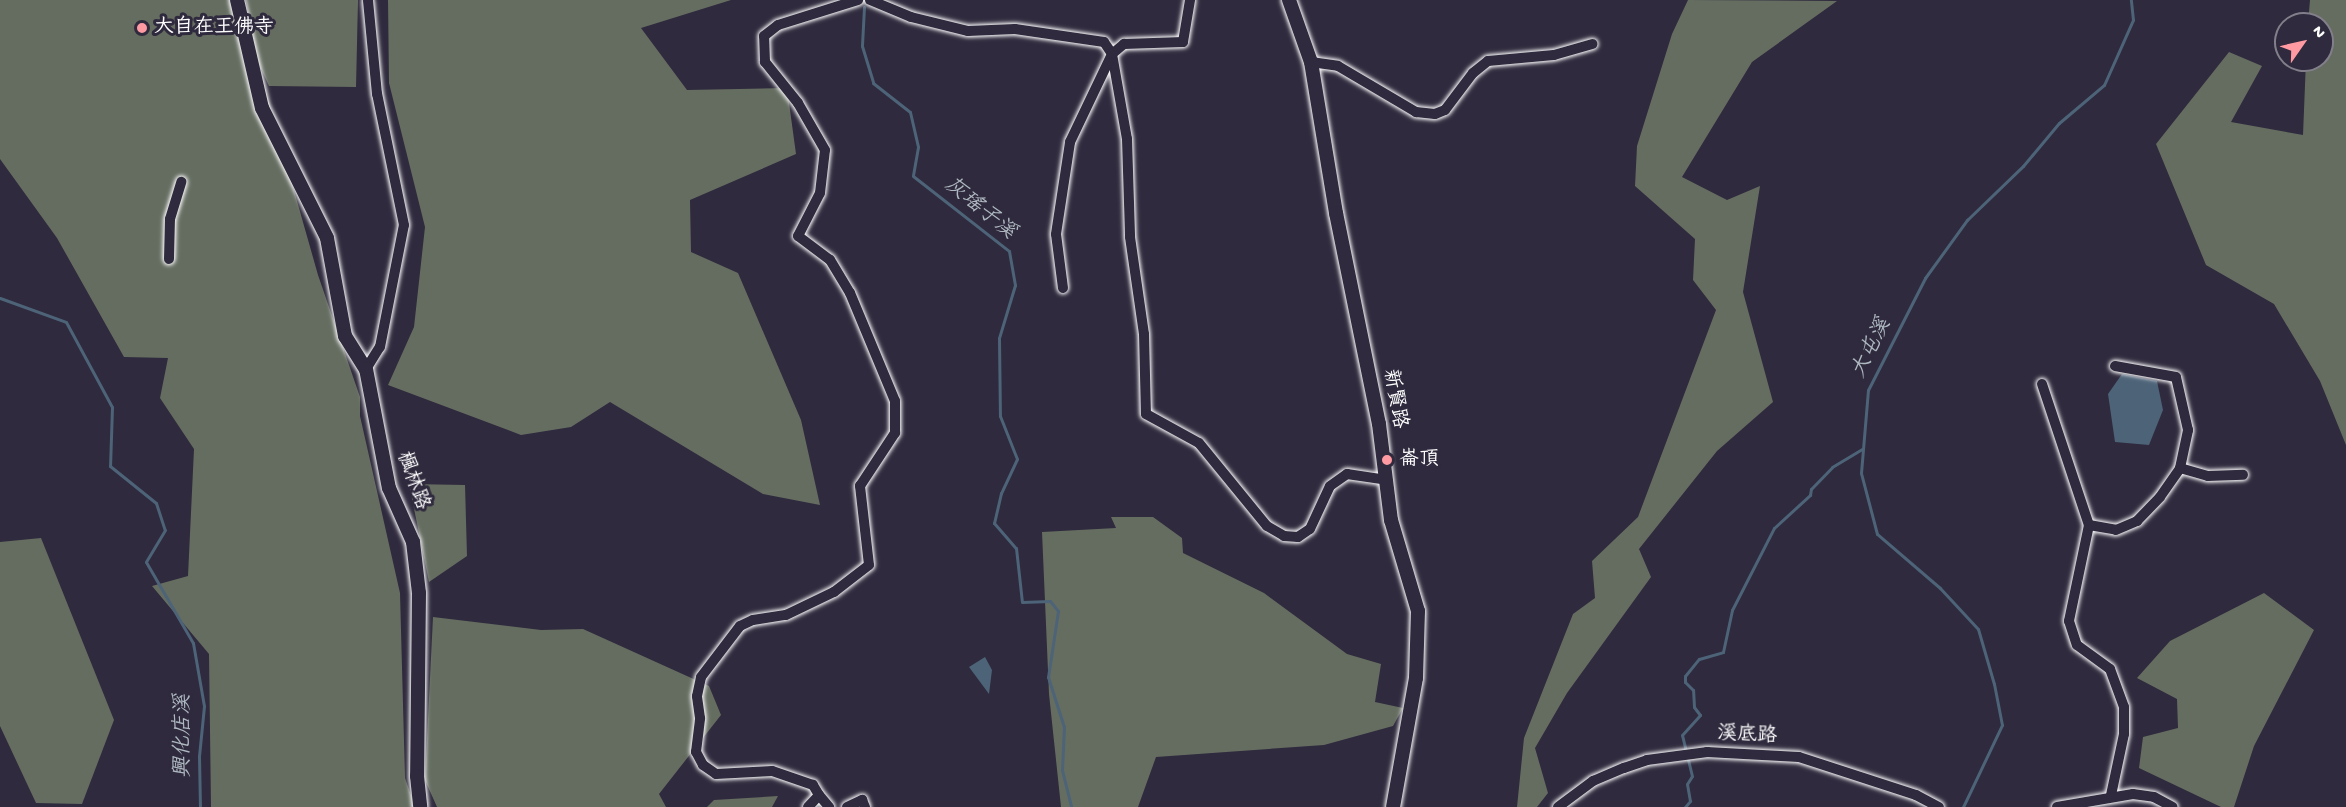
<!DOCTYPE html>
<html>
<head>
<meta charset="utf-8">
<style>
  body { margin:0 }
  #map { position:relative; width:2346px; height:807px; overflow:hidden; background:#2f2a3d; font-family:"Gochi Hand","LXGW WenKai TC",sans-serif }
  div>[style] { position:absolute }
  .green>* { inset:0; background:#656d61 }
  .water>* { inset:0; background:#4d6378 }
  .stream>* { height:3px; margin:-1.5px; padding:0 1.5px; transform-origin:1.5px; border-radius:1.5px; background:#4d6378 }
  .roads { filter:drop-shadow(0 0 2px #fff) drop-shadow(0 0 2px #fff) }
  .minor>* { height:10px; margin:-5px; padding:0 5px; transform-origin:5px; border-radius:5px; background:#2f2a3d }
  .tertiary>* { height:14px; margin:-7px; padding:0 7px; transform-origin:7px; border-radius:7px; background:#2f2a3d }
  .dots>* { width:16px; height:16px; translate:-50% -50%; box-sizing:border-box; border:3px solid #2f2a3d; border-radius:50% }
  span { translate:-50% -50%; white-space:nowrap; text-align:center; line-height:1.15; -webkit-text-stroke:6px #2f2a3d; paint-order:stroke }
  .poi-label { font-size:20px; color:#fff }
  .left { translate:0 -50%; text-align:left }
  .street-label { font-size:20px; color:#fff }
  .water-label { font-size:21px; color:#afb9c2; font-style:italic }
  .north { position:absolute; left:2274px; top:12px; width:60px; height:60px; box-sizing:border-box; background:#2f2a3d; border:2px solid #827f8b; border-radius:50%; rotate:56deg; font-size:16px; font-weight:700; line-height:24px; text-align:center; color:#fff }
  .north::after { content:''; display:block; margin:auto; width:21px; height:27px; background:#ff9aa2; clip-path:polygon(50% 0,100% 100%,50% 72%,0 100%) }
</style>
</head>
<body>
<div id="map">
  <div class="green">
    <i style="clip-path:polygon(0 0,241px 0,254px 44px,246px 0,358px 0,356px 87px,269px 86px,257px 60px,318px 275px,360px 397px,360px 416px,400px 593px,405px 778px,415px 807px,211px 807px,209px 654px,152px 586px,188px 576px,194px 449px,160px 398px,168px 358px,124px 357px,57px 238px,0 159px)"></i>
    <i style="clip-path:polygon(388px 0,731px 0,641px 28px,687px 90px,787px 88px,796px 154px,690px 200px,691px 252px,738px 273px,801px 420px,820px 505px,763px 494px,610px 402px,571px 427px,521px 435px,388px 385px,414px 327px,425px 227px,389px 83px)"></i>
    <i style="clip-path:polygon(1688px 0,1837px 1px,1752px 62px,1682px 177px,1727px 200px,1760px 186px,1743px 292px,1773px 402px,1717px 451px,1639px 549px,1651px 577px,1567px 693px,1535px 748px,1548px 793px,1537px 807px,1517px 807px,1524px 738px,1573px 614px,1595px 598px,1592px 561px,1638px 517px,1716px 310px,1693px 280px,1695px 239px,1635px 186px,1637px 146px,1672px 34px)"></i>
    <i style="clip-path:polygon(2310px 0,2346px 0,2346px 445px,2320px 381px,2274px 304px,2206px 265px,2156px 144px,2229px 52px,2262px 66px,2231px 122px,2303px 135px,2306px 60px,2322px 60px,2322px 24px,2308px 24px)"></i>
    <i style="clip-path:polygon(409px 484px,465px 485px,467px 556px,429px 582px)"></i>
    <i style="clip-path:polygon(1111px 517px,1153px 517px,1182px 538px,1183px 553px,1264px 593px,1347px 654px,1381px 664px,1375px 702px,1403px 708px,1393px 726px,1324px 745px,1156px 757px,1138px 807px,1061px 807px,1049px 694px,1042px 532px,1116px 528px)"></i>
    <i style="clip-path:polygon(41px 538px,114px 720px,82px 804px,36px 803px,0 726px,0 542px)"></i>
    <i style="clip-path:polygon(2264px 593px,2314px 630px,2254px 746px,2234px 807px,2221px 807px,2139px 768px,2143px 737px,2178px 728px,2177px 699px,2137px 678px,2170px 641px)"></i>
    <i style="clip-path:polygon(433px 617px,541px 630px,583px 629px,709px 686px,721px 715px,659px 794px,666px 807px,437px 807px,425px 780px)"></i>
    <i style="clip-path:polygon(778px 796px,772px 807px,707px 807px,714px 800px)"></i>
  </div>
  <div class="water">
    <i style="clip-path:polygon(2122px 374px,2157px 381px,2163px 410px,2149px 445px,2115px 442px,2108px 394px)"></i>
    <i style="clip-path:polygon(985px 657px,992px 670px,989px 694px,969px 667px)"></i>
  </div>
  <div class="stream">
    <i style="left:864px;top:7px;width:39px;rotate:93deg"></i>
    <i style="left:862px;top:46px;width:39px;rotate:73deg"></i>
    <i style="left:873px;top:83px;width:47px;rotate:38.1deg"></i>
    <i style="left:910px;top:112px;width:36px;rotate:77deg"></i>
    <i style="left:918px;top:147px;width:29px;rotate:100deg"></i>
    <i style="left:913px;top:176px;width:122px;rotate:38deg"></i>
    <i style="left:1009px;top:251px;width:35px;rotate:80deg"></i>
    <i style="left:1015px;top:285px;width:55px;rotate:106.8deg"></i>
    <i style="left:999px;top:338px;width:78px;rotate:89.3deg"></i>
    <i style="left:1000px;top:416px;width:46px;rotate:68.4deg"></i>
    <i style="left:1017px;top:459px;width:38px;rotate:115deg"></i>
    <i style="left:1001px;top:493px;width:31px;rotate:103deg"></i>
    <i style="left:994px;top:523px;width:33px;rotate:49deg"></i>
    <i style="left:1016px;top:548px;width:54px;rotate:83.7deg"></i>
    <i style="left:1022px;top:602px;width:28px;rotate:-2deg"></i>
    <i style="left:1050px;top:601px;width:13px;rotate:51deg"></i>
    <i style="left:1058px;top:611px;width:67px;rotate:98.6deg"></i>
    <i style="left:1048px;top:677px;width:52px;rotate:72.3deg"></i>
    <i style="left:1064px;top:727px;width:43px;rotate:92.7deg"></i>
    <i style="left:1062px;top:770px;width:38px;rotate:76deg"></i>
    <i style="left:0;top:298px;width:70px;rotate:20deg"></i>
    <i style="left:66px;top:322px;width:97px;rotate:61.6deg"></i>
    <i style="left:112px;top:407px;width:59px;rotate:91.9deg"></i>
    <i style="left:110px;top:466px;width:59px;rotate:38.8deg"></i>
    <i style="left:156px;top:503px;width:28px;rotate:72deg"></i>
    <i style="left:165px;top:530px;width:37px;rotate:121deg"></i>
    <i style="left:146px;top:562px;width:94px;rotate:59.9deg"></i>
    <i style="left:193px;top:643px;width:64px;rotate:80.1deg"></i>
    <i style="left:204px;top:706px;width:50px;rotate:95.7deg"></i>
    <i style="left:199px;top:756px;width:51px;rotate:88.9deg"></i>
    <i style="left:1685px;top:807px;width:8px;rotate:-50deg"></i>
    <i style="left:1690px;top:801px;width:17px;rotate:-100deg"></i>
    <i style="left:1687px;top:784px;width:9px;rotate:-58deg"></i>
    <i style="left:1692px;top:776px;width:42px;rotate:-103.7deg"></i>
    <i style="left:1682px;top:735px;width:27px;rotate:-48deg"></i>
    <i style="left:1700px;top:715px;width:10px;rotate:-127deg"></i>
    <i style="left:1694px;top:707px;width:17px;rotate:-93deg"></i>
    <i style="left:1693px;top:690px;width:11px;rotate:-135deg"></i>
    <i style="left:1685px;top:682px;width:6px;rotate:-90deg"></i>
    <i style="left:1685px;top:676px;width:22px;rotate:-51deg"></i>
    <i style="left:1699px;top:659px;width:25px;rotate:-16deg"></i>
    <i style="left:1723px;top:652px;width:43px;rotate:-77.9deg"></i>
    <i style="left:1732px;top:610px;width:92px;rotate:-62.9deg"></i>
    <i style="left:1774px;top:528px;width:49px;rotate:-42.5deg"></i>
    <i style="left:1810px;top:495px;width:6px;rotate:-81deg"></i>
    <i style="left:1811px;top:489px;width:30px;rotate:-46deg"></i>
    <i style="left:1832px;top:467px;width:35px;rotate:-31deg"></i>
    <i style="left:1963px;top:807px;width:91px;rotate:-64.6deg"></i>
    <i style="left:2002px;top:725px;width:42px;rotate:-101deg"></i>
    <i style="left:1994px;top:684px;width:57px;rotate:-106.2deg"></i>
    <i style="left:1978px;top:629px;width:56px;rotate:-132.8deg"></i>
    <i style="left:1940px;top:588px;width:83px;rotate:-139.4deg"></i>
    <i style="left:1877px;top:534px;width:63px;rotate:-104.7deg"></i>
    <i style="left:1861px;top:473px;width:83px;rotate:-85.2deg"></i>
    <i style="left:1868px;top:390px;width:126px;rotate:-63deg"></i>
    <i style="left:1925px;top:278px;width:72px;rotate:-54.1deg"></i>
    <i style="left:1967px;top:220px;width:78px;rotate:-44deg"></i>
    <i style="left:2023px;top:166px;width:56px;rotate:-50.1deg"></i>
    <i style="left:2059px;top:123px;width:59px;rotate:-40.2deg"></i>
    <i style="left:2104px;top:85px;width:71px;rotate:-66deg"></i>
    <i style="left:2133px;top:20px;width:20px;rotate:-96deg"></i>
  </div>
  <div class="roads">
    <div class="minor">
      <i style="left:870px;top:0;width:44px;rotate:22.5deg"></i>
      <i style="left:911px;top:17px;width:59px;rotate:13.8deg"></i>
      <i style="left:968px;top:31px;width:47px;rotate:-2.4deg"></i>
      <i style="left:1015px;top:29px;width:90px;rotate:8.3deg"></i>
      <i style="left:1104px;top:42px;width:14px;rotate:56deg"></i>
      <i style="left:1112px;top:54px;width:86px;rotate:80deg"></i>
      <i style="left:1127px;top:139px;width:98px;rotate:88.2deg"></i>
      <i style="left:1130px;top:237px;width:98px;rotate:81.8deg"></i>
      <i style="left:1144px;top:334px;width:80px;rotate:88.6deg"></i>
      <i style="left:1146px;top:414px;width:60px;rotate:28.7deg"></i>
      <i style="left:1199px;top:443px;width:107px;rotate:50.7deg"></i>
      <i style="left:1267px;top:526px;width:20px;rotate:30deg"></i>
      <i style="left:1284px;top:536px;width:14px;rotate:4deg"></i>
      <i style="left:1298px;top:537px;width:14px;rotate:-34deg"></i>
      <i style="left:1310px;top:529px;width:47px;rotate:-65.1deg"></i>
      <i style="left:1330px;top:486px;width:21px;rotate:-35deg"></i>
      <i style="left:1347px;top:474px;width:40px;rotate:8.5deg"></i>
      <i style="left:1311px;top:62px;width:27px;rotate:8deg"></i>
      <i style="left:1338px;top:66px;width:91px;rotate:30.5deg"></i>
      <i style="left:1416px;top:112px;width:19px;rotate:6deg"></i>
      <i style="left:1435px;top:114px;width:11px;rotate:-22deg"></i>
      <i style="left:1445px;top:110px;width:46px;rotate:-52.9deg"></i>
      <i style="left:1473px;top:73px;width:19px;rotate:-39deg"></i>
      <i style="left:1488px;top:61px;width:66px;rotate:-5.2deg"></i>
      <i style="left:1554px;top:55px;width:40px;rotate:-16deg"></i>
      <i style="left:169px;top:259px;width:40px;rotate:-88.6deg"></i>
      <i style="left:170px;top:219px;width:39px;rotate:-73deg"></i>
      <i style="left:1063px;top:288px;width:54px;rotate:-97.4deg"></i>
      <i style="left:1056px;top:234px;width:93px;rotate:-81.3deg"></i>
      <i style="left:1070px;top:142px;width:98px;rotate:-64.5deg"></i>
      <i style="left:1112px;top:54px;width:16px;rotate:-40deg"></i>
      <i style="left:1124px;top:44px;width:59px;rotate:-1.9deg"></i>
      <i style="left:1183px;top:42px;width:43px;rotate:-80.5deg"></i>
      <i style="left:366px;top:369px;width:26px;rotate:-58deg"></i>
      <i style="left:380px;top:347px;width:124px;rotate:-78.9deg"></i>
      <i style="left:404px;top:225px;width:134px;rotate:-101.6deg"></i>
      <i style="left:377px;top:94px;width:94px;rotate:-95.5deg"></i>
      <i style="left:2042px;top:384px;width:149px;rotate:71.6deg"></i>
      <i style="left:2089px;top:525px;width:98px;rotate:101.8deg"></i>
      <i style="left:2069px;top:621px;width:25px;rotate:72deg"></i>
      <i style="left:2077px;top:645px;width:41px;rotate:36deg"></i>
      <i style="left:2110px;top:669px;width:40px;rotate:69.8deg"></i>
      <i style="left:2124px;top:707px;width:27px;rotate:90deg"></i>
      <i style="left:2124px;top:734px;width:62px;rotate:102deg"></i>
      <i style="left:2180px;top:468px;width:29px;rotate:16deg"></i>
      <i style="left:2208px;top:476px;width:35px;rotate:-2deg"></i>
      <i style="left:2089px;top:525px;width:27px;rotate:10deg"></i>
      <i style="left:2116px;top:530px;width:23px;rotate:-23deg"></i>
      <i style="left:2137px;top:521px;width:33px;rotate:-46deg"></i>
      <i style="left:2160px;top:497px;width:35px;rotate:-55deg"></i>
      <i style="left:2180px;top:468px;width:39px;rotate:-78deg"></i>
      <i style="left:2188px;top:430px;width:54px;rotate:-102.8deg"></i>
      <i style="left:2176px;top:377px;width:62px;rotate:-169.8deg"></i>
      <i style="left:819px;top:795px;width:16px;rotate:50deg"></i>
      <i style="left:808px;top:807px;width:16px;rotate:-47deg"></i>
      <i style="left:819px;top:795px;width:12px;rotate:-121deg"></i>
      <i style="left:813px;top:785px;width:43px;rotate:-161.1deg"></i>
      <i style="left:772px;top:771px;width:56px;rotate:176.9deg"></i>
      <i style="left:716px;top:774px;width:16px;rotate:-145deg"></i>
      <i style="left:703px;top:765px;width:15px;rotate:-118deg"></i>
      <i style="left:696px;top:752px;width:34px;rotate:-83deg"></i>
      <i style="left:700px;top:718px;width:22px;rotate:-98deg"></i>
      <i style="left:697px;top:696px;width:19px;rotate:-78deg"></i>
      <i style="left:701px;top:677px;width:64px;rotate:-52.6deg"></i>
      <i style="left:740px;top:626px;width:14px;rotate:-25deg"></i>
      <i style="left:753px;top:620px;width:33px;rotate:-9deg"></i>
      <i style="left:786px;top:615px;width:53px;rotate:-25.6deg"></i>
      <i style="left:834px;top:592px;width:44px;rotate:-37.6deg"></i>
      <i style="left:869px;top:565px;width:80px;rotate:-96.5deg"></i>
      <i style="left:860px;top:486px;width:64px;rotate:-56.6deg"></i>
      <i style="left:895px;top:433px;width:32px;rotate:-90deg"></i>
      <i style="left:895px;top:401px;width:117px;rotate:-112.6deg"></i>
      <i style="left:850px;top:293px;width:39px;rotate:-121deg"></i>
      <i style="left:830px;top:260px;width:40px;rotate:-143deg"></i>
      <i style="left:798px;top:236px;width:48px;rotate:-62.9deg"></i>
      <i style="left:820px;top:193px;width:43px;rotate:-83.4deg"></i>
      <i style="left:825px;top:150px;width:54px;rotate:-119.9deg"></i>
      <i style="left:798px;top:103px;width:53px;rotate:-128.8deg"></i>
      <i style="left:765px;top:62px;width:26px;rotate:-92deg"></i>
      <i style="left:764px;top:36px;width:18px;rotate:-38deg"></i>
      <i style="left:778px;top:25px;width:84px;rotate:-17.4deg"></i>
      <i style="left:847px;top:807px;width:17px;rotate:-25deg"></i>
      <i style="left:862px;top:800px;width:8px;rotate:67deg"></i>
      <i style="left:1558px;top:807px;width:44px;rotate:-36.6deg"></i>
      <i style="left:1593px;top:781px;width:34px;rotate:-23deg"></i>
      <i style="left:1624px;top:768px;width:24px;rotate:-19deg"></i>
      <i style="left:1647px;top:760px;width:61px;rotate:-7.6deg"></i>
      <i style="left:1707px;top:752px;width:92px;rotate:3.1deg"></i>
      <i style="left:1799px;top:757px;width:123px;rotate:18deg"></i>
      <i style="left:1916px;top:795px;width:26px;rotate:28deg"></i>
      <i style="left:2057px;top:807px;width:77px;rotate:-9.7deg"></i>
      <i style="left:2133px;top:794px;width:21px;rotate:8deg"></i>
      <i style="left:2154px;top:797px;width:21px;rotate:28deg"></i>
    </div>
    <div class="tertiary">
      <i style="left:237px;top:0;width:111px;rotate:77deg"></i>
      <i style="left:262px;top:108px;width:145px;rotate:63.4deg"></i>
      <i style="left:327px;top:238px;width:100px;rotate:79.6deg"></i>
      <i style="left:345px;top:336px;width:39px;rotate:58deg"></i>
      <i style="left:366px;top:369px;width:121px;rotate:79.1deg"></i>
      <i style="left:389px;top:488px;width:59px;rotate:66deg"></i>
      <i style="left:413px;top:542px;width:51px;rotate:83.3deg"></i>
      <i style="left:419px;top:593px;width:183px;rotate:90.6deg"></i>
      <i style="left:417px;top:776px;width:31px;rotate:84deg"></i>
      <i style="left:1289px;top:0;width:66px;rotate:70.5deg"></i>
      <i style="left:1311px;top:62px;width:153px;rotate:80.6deg"></i>
      <i style="left:1336px;top:213px;width:215px;rotate:78.5deg"></i>
      <i style="left:1379px;top:424px;width:97px;rotate:82.9deg"></i>
      <i style="left:1391px;top:520px;width:95px;rotate:73.5deg"></i>
      <i style="left:1418px;top:611px;width:67px;rotate:91.7deg"></i>
      <i style="left:1416px;top:678px;width:131px;rotate:100.1deg"></i>
    </div>
  </div>
  <div class="dots">
    <i style="left:142px;top:28px;background:#ff9aa2"></i>
    <i style="left:1387px;top:460px;background:#ff9aa2"></i>
  </div>
  <div class="poi-label">
    <span class="left" style="left:154px;top:28px">大自在王佛寺</span>
    <span class="left" style="left:1399px;top:460px">崙頂</span>
  </div>
  <div class="street-label">
    <span style="left:1394px;top:399px;rotate:80deg">新賢路</span>
    <span style="left:412px;top:481px;rotate:70deg">楓林路</span>
    <span style="left:1747px;top:736px;rotate:3deg">溪底路</span>
  </div>
  <div class="water-label">
    <span style="left:979px;top:210px;rotate:39deg">灰瑤子溪</span>
    <span style="left:1873px;top:349px;rotate:-64deg">大屯溪</span>
    <span style="left:185px;top:736px;rotate:-90deg">興化店溪</span>
  </div>
  <div class="north">N</div>
</div>
</body>
</html>
